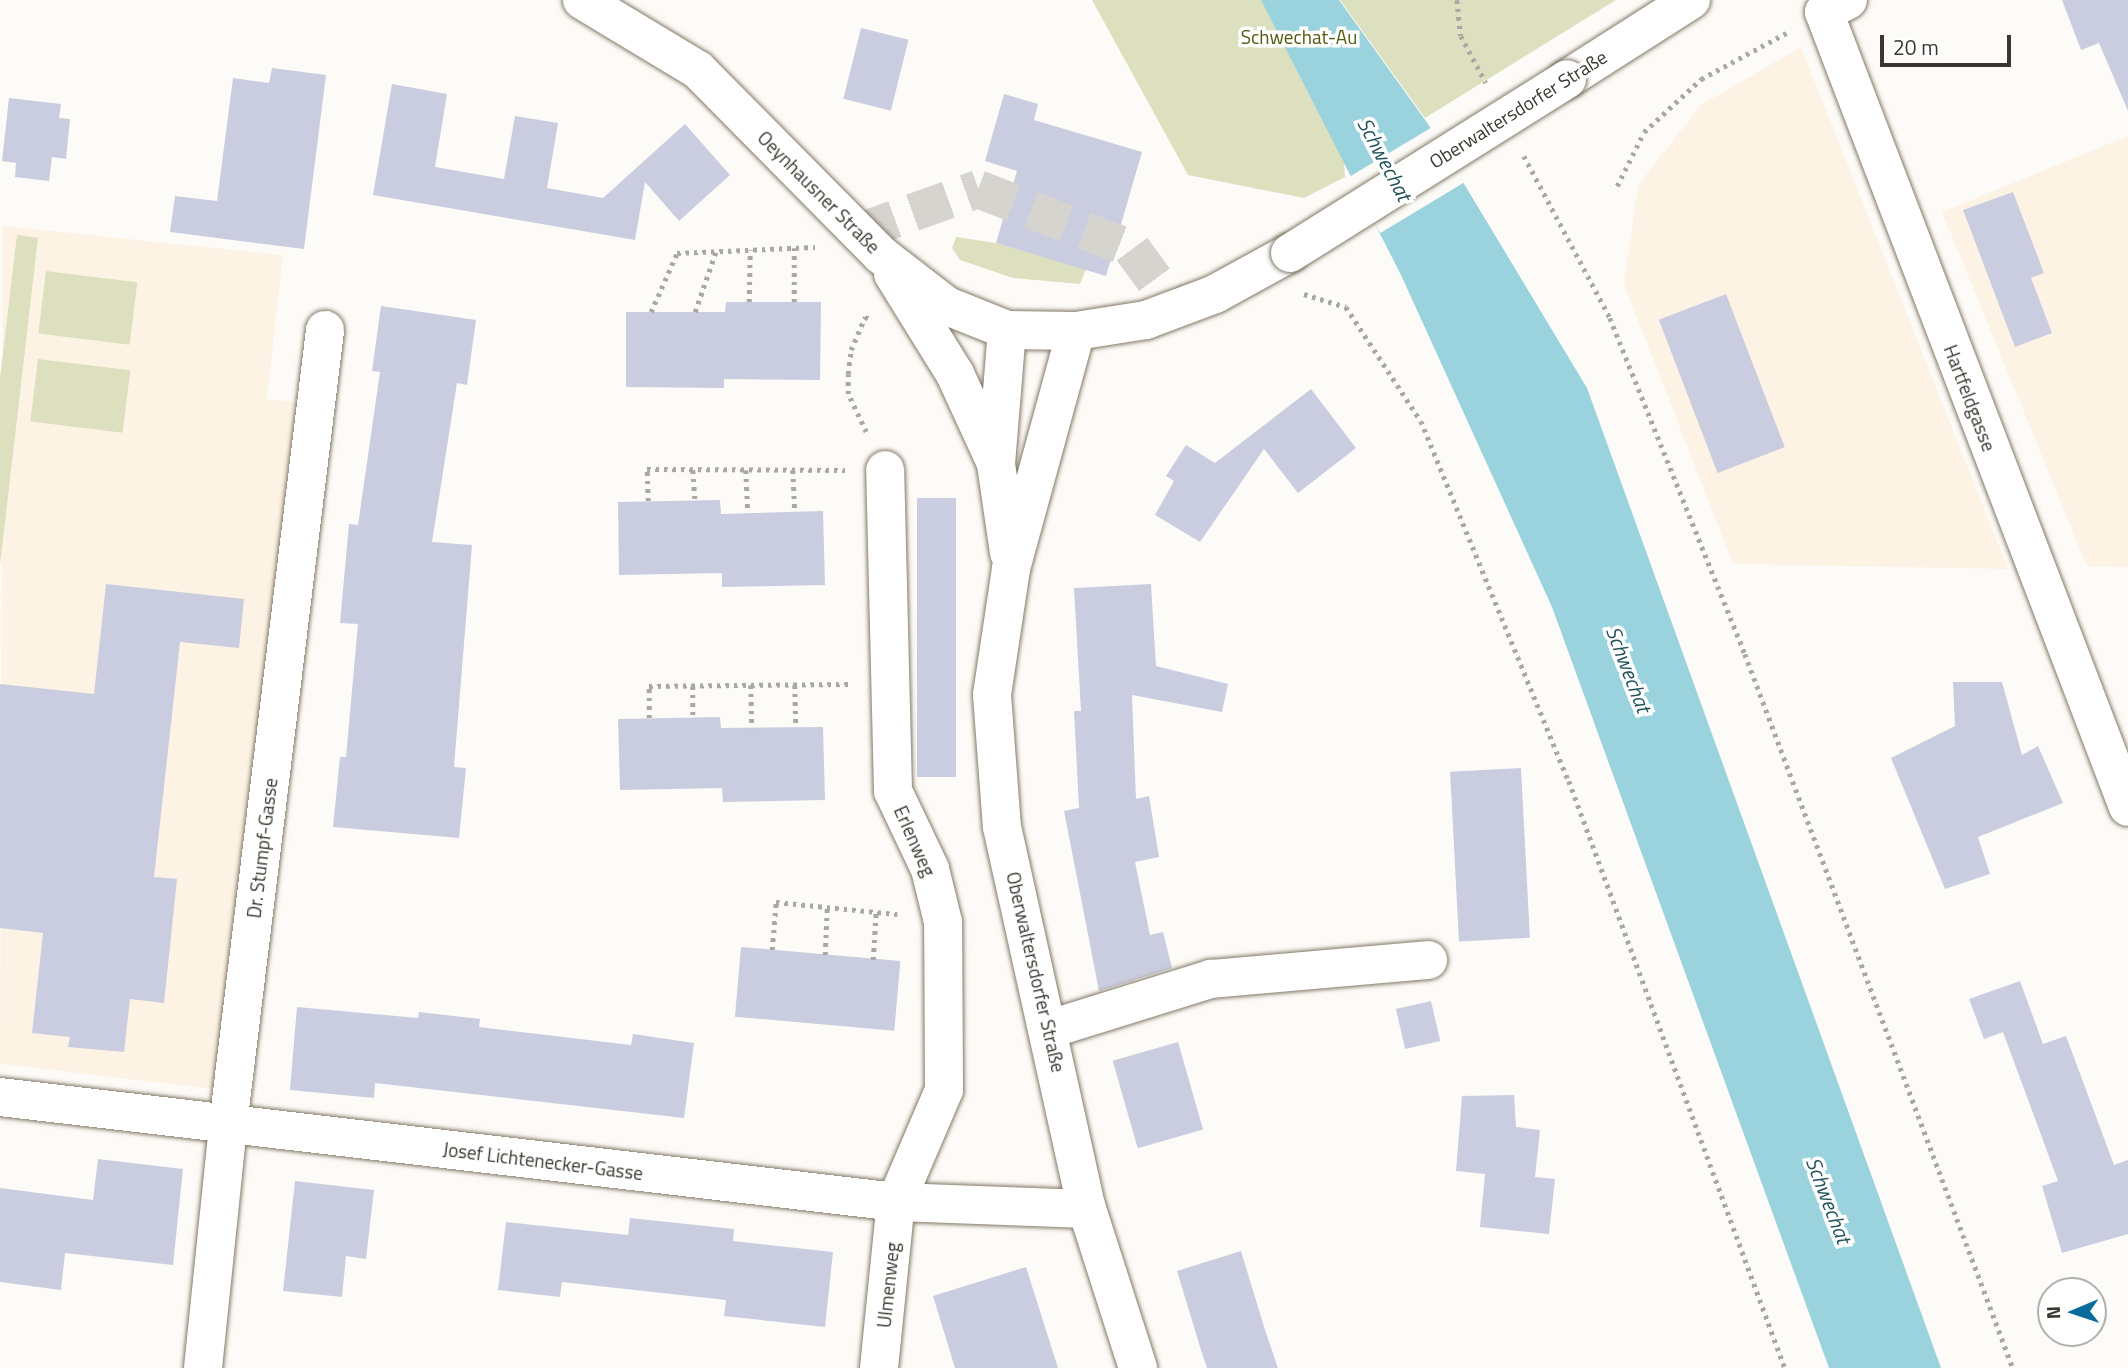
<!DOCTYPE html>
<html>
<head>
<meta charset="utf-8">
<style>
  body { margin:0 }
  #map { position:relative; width:2128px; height:1368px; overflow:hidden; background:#fdfbf7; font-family:"Titillium Web",sans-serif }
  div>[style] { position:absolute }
  .built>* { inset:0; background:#fdf3e4 }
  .green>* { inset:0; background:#dde0be; transform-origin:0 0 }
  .water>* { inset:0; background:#9ad3de }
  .pier>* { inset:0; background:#fdfbf7; transform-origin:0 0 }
  .building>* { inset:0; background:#cacde0; transform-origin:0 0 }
  .minor-tunnel>* { height:38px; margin-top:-19px; transform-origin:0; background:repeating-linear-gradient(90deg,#d6d4cf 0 38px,transparent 0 57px) }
  .path>* { height:4.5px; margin-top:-2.25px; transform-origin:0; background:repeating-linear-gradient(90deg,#aaa8a2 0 3.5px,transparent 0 8.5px) }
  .roads { filter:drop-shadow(0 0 2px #837968) drop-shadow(0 0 2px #837968) }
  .minor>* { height:38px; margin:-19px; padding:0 19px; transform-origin:19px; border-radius:19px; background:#fff }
  .bridges { filter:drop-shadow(0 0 2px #837968) drop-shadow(0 0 2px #837968) }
  .minor-bridge>* { height:38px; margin:-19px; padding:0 19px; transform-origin:19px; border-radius:19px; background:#fff }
  span { translate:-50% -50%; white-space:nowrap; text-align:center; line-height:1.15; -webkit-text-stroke:7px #fff; paint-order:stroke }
  .park-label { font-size:19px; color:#55580e }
  .street-label { font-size:19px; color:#3b3730 }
  .water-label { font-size:21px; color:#20525a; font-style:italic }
  .north { position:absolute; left:2037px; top:1277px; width:70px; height:70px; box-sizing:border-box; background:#fff; border:2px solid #b1afac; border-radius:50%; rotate:268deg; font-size:19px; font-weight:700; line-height:28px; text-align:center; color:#3b3730 }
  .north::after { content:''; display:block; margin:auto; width:24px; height:32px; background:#096c9a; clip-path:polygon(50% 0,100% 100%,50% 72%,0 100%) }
  .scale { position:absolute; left:1880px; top:35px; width:131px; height:32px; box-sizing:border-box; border:4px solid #3b3730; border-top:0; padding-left:9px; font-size:21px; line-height:24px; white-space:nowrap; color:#3b3730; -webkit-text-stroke:5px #fff; paint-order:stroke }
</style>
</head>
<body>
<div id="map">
  <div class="built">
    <i style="clip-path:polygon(1801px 47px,2008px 569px,1733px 564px,1624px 284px,1638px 185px,1701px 105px)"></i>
    <i style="clip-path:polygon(2128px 136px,2128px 567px,2087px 566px,1942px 212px)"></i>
    <i style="clip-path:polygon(3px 226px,283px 255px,267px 399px,298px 403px,213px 1089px,0 1064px)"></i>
  </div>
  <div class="green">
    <i style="clip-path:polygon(1092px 0,1332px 0,1345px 177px,1304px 198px,1188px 175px)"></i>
    <i style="clip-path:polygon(1340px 0,1616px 0,1425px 118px)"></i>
    <i style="clip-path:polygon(17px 235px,38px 238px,0 565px,0 378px)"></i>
    <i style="clip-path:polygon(956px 237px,996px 243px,1086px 269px,1080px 284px,1013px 278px,960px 260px,952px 248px)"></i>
    <i style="left:46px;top:271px;width:92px;height:63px;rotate:7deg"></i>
    <i style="left:38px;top:359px;width:93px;height:63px;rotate:7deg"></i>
  </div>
  <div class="water">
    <i style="clip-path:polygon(1261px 0,1339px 0,1428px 124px,1587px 388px,1941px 1368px,1829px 1368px,1552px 607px,1401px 275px)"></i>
  </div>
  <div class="pier">
    <i style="left:1434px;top:126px;width:64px;height:101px;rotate:59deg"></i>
  </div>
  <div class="building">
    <i style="clip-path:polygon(2062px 0,2128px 0,2128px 111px,2099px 43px,2081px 50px)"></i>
    <i style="left:861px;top:28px;width:49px;height:73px;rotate:14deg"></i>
    <i style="clip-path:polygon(272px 68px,326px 75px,304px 249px,170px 232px,175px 196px,217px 201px,233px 78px,269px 83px)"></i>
    <i style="clip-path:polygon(392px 84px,447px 94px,435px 167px,504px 179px,515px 116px,558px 123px,547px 188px,603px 198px,685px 124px,730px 175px,679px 221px,645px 182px,635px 240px,373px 195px)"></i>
    <i style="clip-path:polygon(1004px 94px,1038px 104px,1034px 120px,1142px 152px,1106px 276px,996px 243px,1017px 171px,985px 161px)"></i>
    <i style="clip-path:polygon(9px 98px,61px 104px,59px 118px,70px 119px,66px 159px,52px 157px,49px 181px,15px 177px,16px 163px,2px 161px)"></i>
    <i style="clip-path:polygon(2013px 192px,2044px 273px,2031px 278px,2052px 333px,2015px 347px,1963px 210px)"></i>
    <i style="left:1726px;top:294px;width:164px;height:72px;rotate:69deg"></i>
    <i style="clip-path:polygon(726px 302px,821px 302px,820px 380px,724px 379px,724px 388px,626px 387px,626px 312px,725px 312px)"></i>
    <i style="clip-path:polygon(381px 306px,476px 320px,467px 385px,457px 383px,432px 542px,472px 545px,454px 767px,466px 768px,459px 838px,333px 827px,340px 757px,346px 757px,358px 624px,340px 623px,349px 524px,358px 525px,380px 372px,372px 371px)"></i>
    <i style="clip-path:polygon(1311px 389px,1356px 448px,1298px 493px,1264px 449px,1200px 542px,1155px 515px,1174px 481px,1166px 476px,1186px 445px,1215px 463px)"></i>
    <i style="left:917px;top:498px;width:39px;height:279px"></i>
    <i style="clip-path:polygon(720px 500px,721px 514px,823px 511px,825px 585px,722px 587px,722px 573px,619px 575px,618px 502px)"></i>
    <i style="clip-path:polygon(106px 584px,244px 599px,239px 648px,180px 642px,154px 877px,177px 879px,164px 1003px,130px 999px,124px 1052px,68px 1047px,70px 1037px,32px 1033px,43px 933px,0 928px,0 684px,94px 694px)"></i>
    <i style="clip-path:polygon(1151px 584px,1156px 666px,1228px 684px,1222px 712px,1132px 695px,1136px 799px,1149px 796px,1159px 857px,1135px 862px,1150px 935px,1163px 932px,1172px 968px,1099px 991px,1064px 811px,1079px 808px,1074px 711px,1081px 711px,1074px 588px)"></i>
    <i style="clip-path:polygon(1953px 682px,2002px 682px,2022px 755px,2038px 746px,2063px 803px,1978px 837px,1990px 874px,1945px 889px,1891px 758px,1955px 726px)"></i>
    <i style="clip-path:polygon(720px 717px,721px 728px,823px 727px,825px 800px,723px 802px,722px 788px,620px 790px,618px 719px)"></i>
    <i style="left:1521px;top:768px;width:170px;height:71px;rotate:87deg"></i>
    <i style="left:741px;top:947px;width:160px;height:70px;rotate:5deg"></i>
    <i style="clip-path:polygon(2020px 981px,2043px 1044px,2066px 1036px,2114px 1165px,2128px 1160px,2128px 1234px,2062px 1253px,2042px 1186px,2058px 1181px,2003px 1032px,1984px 1039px,1969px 999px)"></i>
    <i style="left:1431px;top:1001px;width:41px;height:36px;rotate:77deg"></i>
    <i style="clip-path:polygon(297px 1007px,418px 1018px,419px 1012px,480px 1019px,479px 1027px,631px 1045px,633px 1034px,694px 1043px,684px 1118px,375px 1083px,374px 1098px,290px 1090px)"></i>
    <i style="left:1178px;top:1042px;width:91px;height:68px;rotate:74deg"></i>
    <i style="clip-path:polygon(1514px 1095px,1516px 1127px,1540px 1130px,1535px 1177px,1555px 1179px,1549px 1234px,1480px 1227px,1485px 1174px,1456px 1171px,1462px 1096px)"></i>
    <i style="clip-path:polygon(98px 1159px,183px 1169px,173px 1265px,65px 1253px,61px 1290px,0 1282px,0 1188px,93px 1200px)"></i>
    <i style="clip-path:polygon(295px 1181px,374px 1190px,366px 1259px,346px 1256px,342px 1297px,283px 1291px)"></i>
    <i style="clip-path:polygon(630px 1218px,734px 1229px,733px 1241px,833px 1252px,825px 1327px,724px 1316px,726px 1300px,562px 1282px,560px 1297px,498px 1290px,506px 1222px,628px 1235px)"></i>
    <i style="clip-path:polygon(1241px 1251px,1265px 1330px,1278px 1368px,1207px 1368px,1201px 1350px,1177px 1271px)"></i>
    <i style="clip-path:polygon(1026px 1267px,1058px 1368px,955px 1368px,933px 1296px)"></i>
  </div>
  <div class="minor-tunnel">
    <i style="left:859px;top:232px;width:127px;rotate:-19.9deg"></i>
    <i style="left:978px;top:189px;width:165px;rotate:21.3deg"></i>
    <i style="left:1132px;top:249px;width:74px;rotate:53.7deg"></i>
  </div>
  <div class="path">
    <i style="left:1457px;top:0;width:36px;rotate:84deg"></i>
    <i style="left:1461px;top:36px;width:53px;rotate:62deg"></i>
    <i style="left:1524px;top:156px;width:183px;rotate:62deg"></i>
    <i style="left:1610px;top:318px;width:362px;rotate:68.1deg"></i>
    <i style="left:1745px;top:654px;width:763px;rotate:69.43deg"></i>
    <i style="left:1617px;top:186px;width:60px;rotate:-63.4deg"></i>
    <i style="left:1644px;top:132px;width:78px;rotate:-42.9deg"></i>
    <i style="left:1701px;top:79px;width:97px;rotate:-28.4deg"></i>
    <i style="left:1304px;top:294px;width:44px;rotate:17.2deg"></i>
    <i style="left:1346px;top:307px;width:136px;rotate:56.7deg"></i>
    <i style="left:1421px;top:421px;width:389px;rotate:67.7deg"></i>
    <i style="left:1569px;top:781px;width:625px;rotate:69.8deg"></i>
    <i style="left:749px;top:302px;width:52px;rotate:-88.9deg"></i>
    <i style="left:794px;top:302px;width:54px;rotate:-90deg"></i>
    <i style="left:651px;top:312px;width:64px;rotate:-66.2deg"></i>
    <i style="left:677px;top:253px;width:138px;rotate:-2.5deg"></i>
    <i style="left:695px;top:312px;width:65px;rotate:-71deg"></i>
    <i style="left:866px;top:432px;width:42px;rotate:-115.3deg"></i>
    <i style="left:848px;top:394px;width:20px;rotate:-90deg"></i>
    <i style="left:848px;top:374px;width:24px;rotate:-83deg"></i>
    <i style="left:851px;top:350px;width:36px;rotate:-67deg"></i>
    <i style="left:865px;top:317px;width:5px;rotate:22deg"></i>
    <i style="left:693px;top:470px;width:31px;rotate:86deg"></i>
    <i style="left:746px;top:470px;width:43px;rotate:87.3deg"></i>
    <i style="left:793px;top:470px;width:42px;rotate:87.3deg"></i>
    <i style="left:648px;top:501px;width:32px;rotate:-92deg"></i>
    <i style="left:647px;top:469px;width:198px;rotate:0.3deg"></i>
    <i style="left:751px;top:685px;width:43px;rotate:88.7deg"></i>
    <i style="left:795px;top:685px;width:42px;rotate:88.6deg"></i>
    <i style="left:693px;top:686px;width:31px;rotate:90deg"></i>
    <i style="left:649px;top:718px;width:32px;rotate:-90deg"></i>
    <i style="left:649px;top:686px;width:202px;rotate:-0.6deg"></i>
    <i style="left:772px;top:950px;width:48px;rotate:-85.2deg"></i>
    <i style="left:776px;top:902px;width:122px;rotate:5.7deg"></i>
    <i style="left:825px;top:955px;width:48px;rotate:-87.6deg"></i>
    <i style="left:873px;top:960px;width:49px;rotate:-86.5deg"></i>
  </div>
  <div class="roads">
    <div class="minor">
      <i style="left:582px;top:0;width:135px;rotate:31.1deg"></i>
      <i style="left:698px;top:70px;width:260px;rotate:45.3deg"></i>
      <i style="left:881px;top:255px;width:83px;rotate:37.7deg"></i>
      <i style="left:947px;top:306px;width:65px;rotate:21.8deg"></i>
      <i style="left:1007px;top:330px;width:69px;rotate:0.8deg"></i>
      <i style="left:1076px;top:331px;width:71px;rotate:-8.9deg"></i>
      <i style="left:1146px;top:320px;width:74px;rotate:-20.6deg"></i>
      <i style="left:1215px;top:294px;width:85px;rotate:-28.7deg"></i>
      <i style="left:1848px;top:0;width:27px;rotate:153deg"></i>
      <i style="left:1824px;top:12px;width:851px;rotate:69.07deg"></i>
      <i style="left:1567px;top:79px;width:147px;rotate:-32.5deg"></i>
      <i style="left:893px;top:274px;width:118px;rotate:58.2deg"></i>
      <i style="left:955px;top:374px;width:96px;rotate:65.3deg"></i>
      <i style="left:1007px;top:330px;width:134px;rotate:94.7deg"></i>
      <i style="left:996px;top:464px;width:90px;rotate:81.7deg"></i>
      <i style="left:1076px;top:331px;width:247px;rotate:105.3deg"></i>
      <i style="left:1011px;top:569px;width:127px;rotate:98.6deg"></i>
      <i style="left:992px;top:695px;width:132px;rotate:85.7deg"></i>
      <i style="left:1002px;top:827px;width:391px;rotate:77.5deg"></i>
      <i style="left:1087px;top:1209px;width:167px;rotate:72.2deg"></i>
      <i style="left:1050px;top:1029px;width:169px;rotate:-17.3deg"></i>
      <i style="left:1211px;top:979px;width:218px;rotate:-5deg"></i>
      <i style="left:0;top:1097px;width:902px;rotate:6.68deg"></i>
      <i style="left:896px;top:1202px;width:191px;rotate:2.1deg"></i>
      <i style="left:203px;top:1368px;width:244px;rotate:-84.1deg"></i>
      <i style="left:228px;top:1125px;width:801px;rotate:-83.04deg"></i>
      <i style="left:879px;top:1368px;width:167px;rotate:-84.2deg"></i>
      <i style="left:896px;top:1202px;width:122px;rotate:-66.8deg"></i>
      <i style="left:944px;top:1090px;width:168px;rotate:-90.3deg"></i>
      <i style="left:943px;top:922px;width:55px;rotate:-103.8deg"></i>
      <i style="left:930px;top:869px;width:86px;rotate:-115.4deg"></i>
      <i style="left:893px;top:791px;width:321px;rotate:-91.4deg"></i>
    </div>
  </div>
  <div class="bridges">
    <div class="minor-bridge">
      <i style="left:1290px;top:253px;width:327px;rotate:-32.1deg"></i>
    </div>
  </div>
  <div class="park-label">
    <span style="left:1299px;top:37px">Schwechat-Au</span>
  </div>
  <div class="street-label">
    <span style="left:1518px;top:109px;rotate:-32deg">Oberwaltersdorfer Straße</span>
    <span style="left:819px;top:192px;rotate:45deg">Oeynhausner Straße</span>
    <span style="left:1970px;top:398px;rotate:69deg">Hartfeldgasse</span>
    <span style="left:915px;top:841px;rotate:66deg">Erlenweg</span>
    <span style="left:262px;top:848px;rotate:-83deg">Dr. Stumpf-Gasse</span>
    <span style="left:1036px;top:972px;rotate:77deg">Oberwaltersdorfer Straße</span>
    <span style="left:543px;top:1161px;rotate:7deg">Josef Lichtenecker-Gasse</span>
    <span style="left:888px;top:1285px;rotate:-84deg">Ulmenweg</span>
  </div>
  <div class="water-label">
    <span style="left:1385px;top:159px;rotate:62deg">Schwechat</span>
    <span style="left:1629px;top:669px;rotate:69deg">Schwechat</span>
    <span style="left:1829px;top:1200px;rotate:69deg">Schwechat</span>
  </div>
  <div class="north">N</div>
  <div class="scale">20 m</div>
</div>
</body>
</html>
